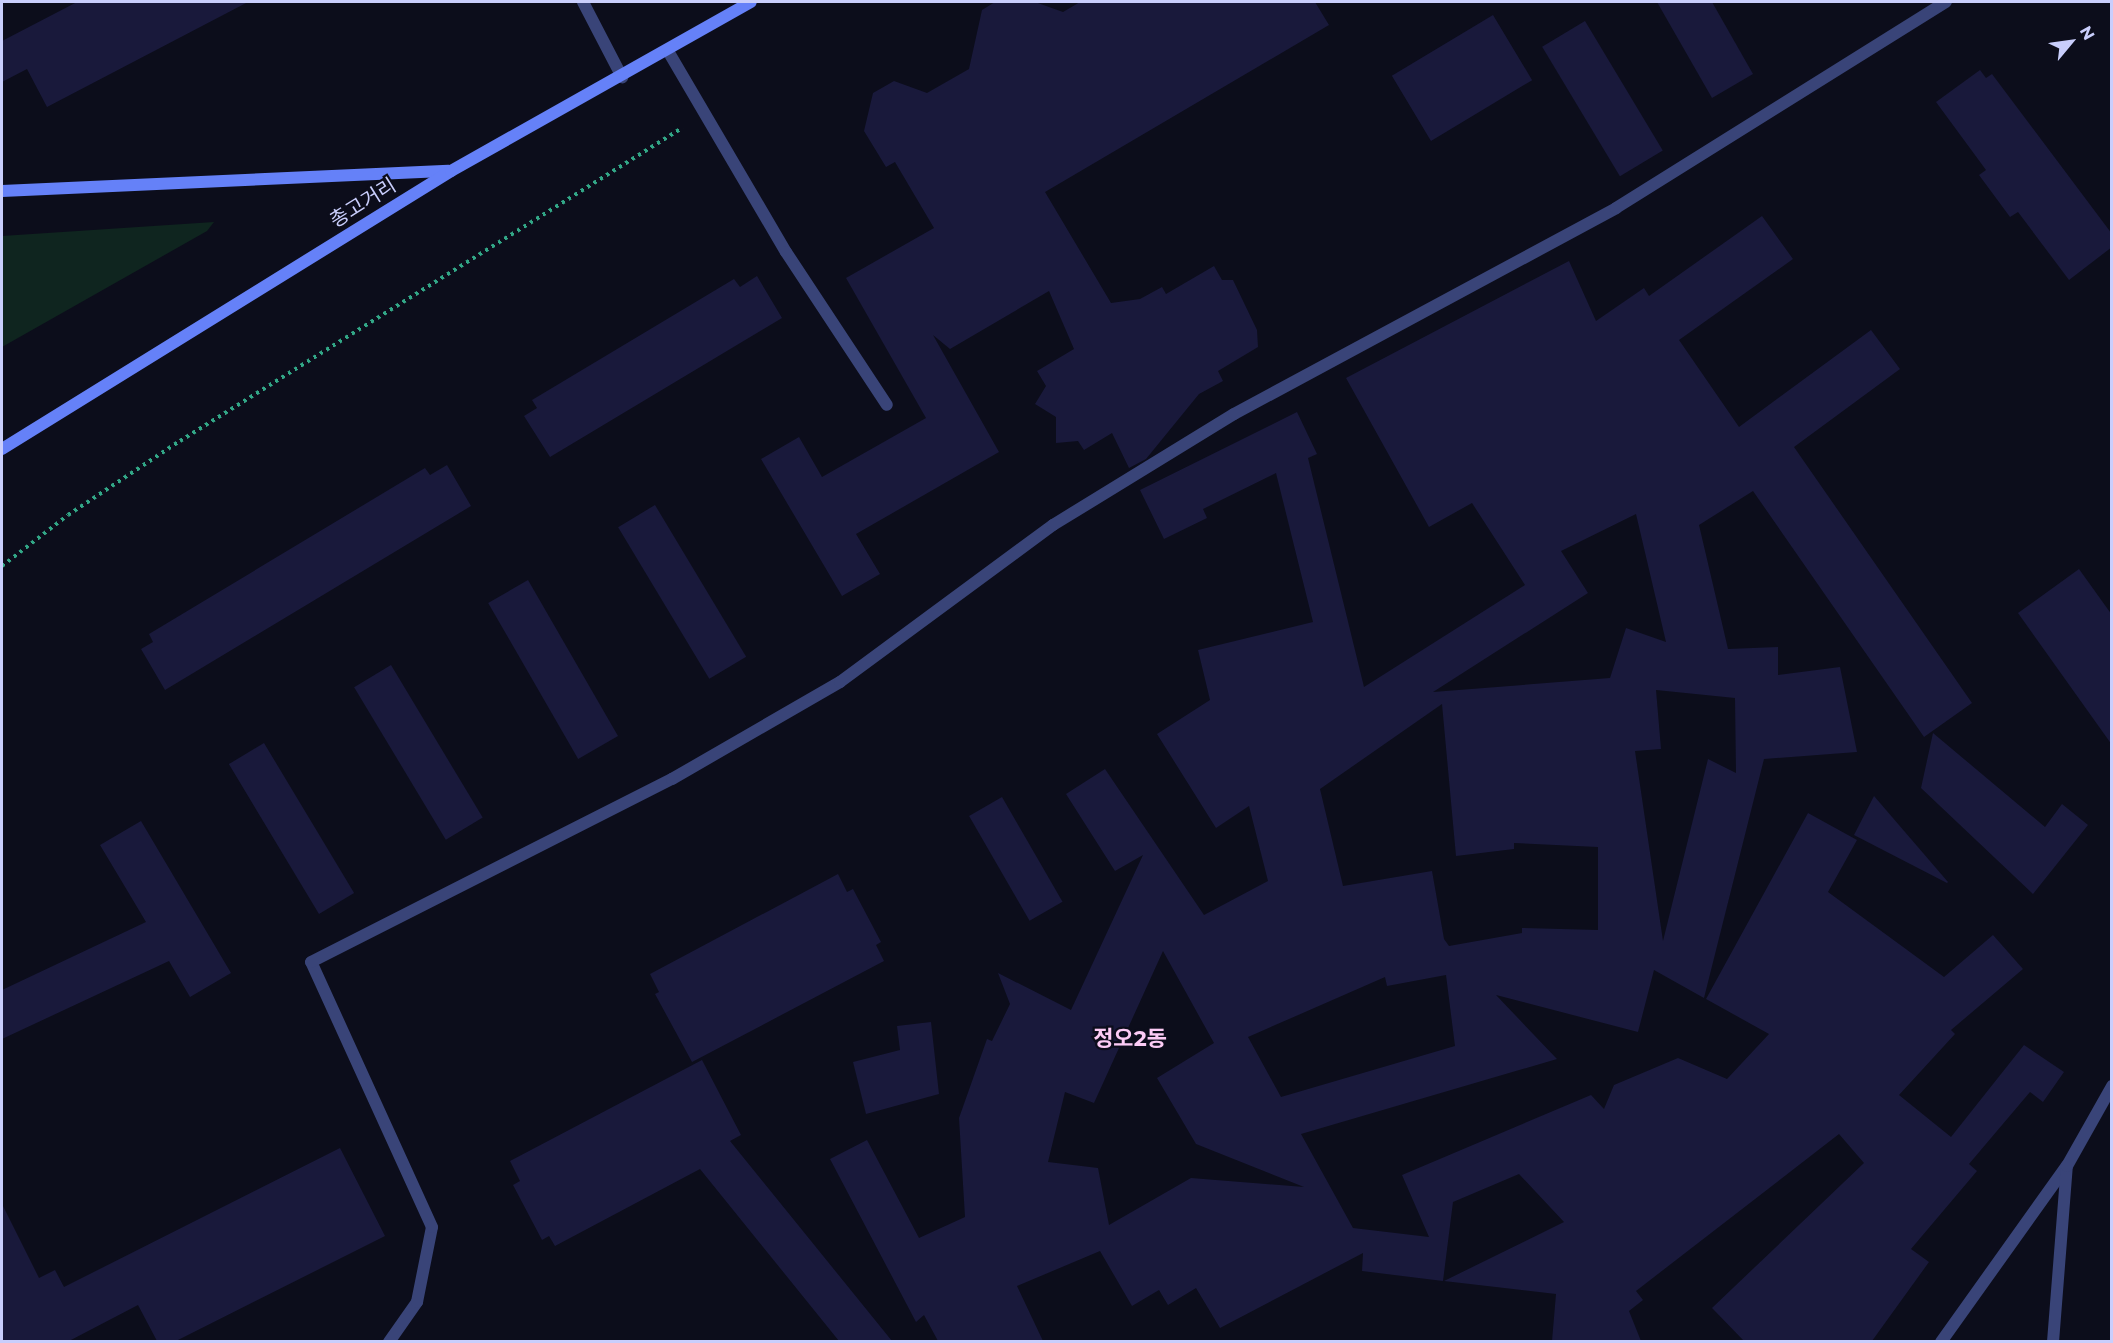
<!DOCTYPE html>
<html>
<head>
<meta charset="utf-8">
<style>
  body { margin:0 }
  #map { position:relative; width:2113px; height:1343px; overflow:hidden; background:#0c0d1b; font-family:Montserrat,"Noto Sans KR",sans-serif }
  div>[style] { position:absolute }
  .green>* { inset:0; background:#0f251f }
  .building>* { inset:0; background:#19193b; transform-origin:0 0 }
  .path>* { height:4px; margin-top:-2px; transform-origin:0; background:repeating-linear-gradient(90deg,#32a787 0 3px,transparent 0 7.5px) }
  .service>* { height:12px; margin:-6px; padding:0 6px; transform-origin:6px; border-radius:6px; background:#394478 }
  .minor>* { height:12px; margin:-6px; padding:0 6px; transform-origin:6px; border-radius:6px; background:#394478 }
  .secondary>* { height:12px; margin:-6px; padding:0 6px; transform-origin:6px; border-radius:6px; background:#6581f8 }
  span { translate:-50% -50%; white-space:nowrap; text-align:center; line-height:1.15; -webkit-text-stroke:4.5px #0c0d1b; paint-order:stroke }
  .street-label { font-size:20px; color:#c9cefc }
  .quarter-label { font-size:22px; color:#fccbf5; font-weight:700 }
  .frame { position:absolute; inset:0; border:3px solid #c9cefc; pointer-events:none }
  .north { position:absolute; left:2041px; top:12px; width:60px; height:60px; -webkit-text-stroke:4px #0c0d1b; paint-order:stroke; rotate:61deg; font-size:16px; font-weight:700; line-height:24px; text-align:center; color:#c9cefc }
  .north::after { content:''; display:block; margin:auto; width:21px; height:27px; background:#c9cefc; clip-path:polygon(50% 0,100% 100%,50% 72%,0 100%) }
</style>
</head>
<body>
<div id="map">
  <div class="green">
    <i style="clip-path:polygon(214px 222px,207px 231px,2px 347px,2px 236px)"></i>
  </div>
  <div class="building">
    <i style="clip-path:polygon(77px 2px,248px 2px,47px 107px,27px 69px,2px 82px,2px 41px)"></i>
    <i style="clip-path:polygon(995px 2px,1035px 2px,1063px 12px,1080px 2px,1315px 2px,1329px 25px,1045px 192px,1111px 303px,1140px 299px,1162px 287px,1166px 294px,1214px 266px,1222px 280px,1233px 280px,1257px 330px,1258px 347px,1218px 371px,1223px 381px,1199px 394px,1146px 459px,1129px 468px,1112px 433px,1084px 450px,1078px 441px,1056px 443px,1056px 417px,1035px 404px,1046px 386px,1037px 371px,1074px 349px,1049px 291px,950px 349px,933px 335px,999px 452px,856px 534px,880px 574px,842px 596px,761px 459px,799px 437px,822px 477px,926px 418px,846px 278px,934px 228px,895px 162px,886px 167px,864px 131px,873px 93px,894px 81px,927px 93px,969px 69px,982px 10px)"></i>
    <i style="clip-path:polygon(1657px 2px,1712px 2px,1753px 74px,1712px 98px)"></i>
    <i style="left:1493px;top:15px;width:76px;height:118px;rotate:59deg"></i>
    <i style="left:1585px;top:21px;width:151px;height:50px;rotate:59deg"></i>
    <i style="clip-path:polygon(1980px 70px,1986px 78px,1992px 74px,2112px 234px,2112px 247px,2069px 280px,2018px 212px,2010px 217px,1979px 175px,1986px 170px,1936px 102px)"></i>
    <i style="clip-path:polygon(evenodd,1762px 216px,1793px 259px,1679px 340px,1739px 427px,1871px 330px,1900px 369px,1794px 447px,1972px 703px,1924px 737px,1753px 491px,1699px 525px,1728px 649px,1778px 647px,1778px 675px,1840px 667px,1857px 752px,1764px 759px,1704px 998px,1654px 970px,1638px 1032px,1496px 995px,1557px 1059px,1301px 1134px,1353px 1228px,1429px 1237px,1402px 1175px,1591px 1095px,1604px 1109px,1614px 1085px,1678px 1058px,1727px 1079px,1769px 1034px,1706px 999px,1808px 813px,1857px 840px,1828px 892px,1944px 977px,1993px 935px,2023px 969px,1951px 1030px,1955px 1034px,1899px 1095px,1951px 1137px,2024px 1045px,2064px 1072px,2043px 1102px,2030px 1092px,1969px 1164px,1977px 1171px,1911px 1249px,1929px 1262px,1872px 1341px,1744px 1341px,1712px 1308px,1864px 1163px,1839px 1134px,1636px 1291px,1643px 1300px,1629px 1311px,1641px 1341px,1552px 1341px,1556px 1294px,1444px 1281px,1564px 1222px,1519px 1174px,1453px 1202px,1443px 1281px,1362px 1271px,1363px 1253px,1220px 1328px,1196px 1288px,1168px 1305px,1159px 1290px,1132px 1306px,1100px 1251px,1017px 1286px,1043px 1341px,938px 1341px,924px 1315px,916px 1322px,830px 1159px,867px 1140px,919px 1238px,965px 1217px,959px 1118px,987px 1039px,992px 1041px,1010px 1004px,998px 973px,1071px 1010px,1143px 855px,1115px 871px,1066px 794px,1105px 769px,1204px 915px,1268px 881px,1249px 806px,1216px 828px,1157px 734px,1210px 700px,1198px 650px,1313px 622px,1276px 473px,1203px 509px,1207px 518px,1164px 539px,1140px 490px,1297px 412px,1317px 454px,1308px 458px,1364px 687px,1525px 585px,1472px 503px,1429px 527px,1346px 378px,1569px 261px,1596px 321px,1644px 288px,1649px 296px,1762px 216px,1636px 514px,1666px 642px,1626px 628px,1610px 678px,1433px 692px,1588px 593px,1561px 551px,1636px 514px,1762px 216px,1656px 690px,1735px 698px,1736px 773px,1708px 759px,1663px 941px,1635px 751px,1661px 749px,1656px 690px,1762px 216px,1442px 704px,1456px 856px,1514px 849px,1514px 843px,1598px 847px,1598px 930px,1522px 928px,1522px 933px,1449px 946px,1444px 939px,1432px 871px,1343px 886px,1320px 789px,1442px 704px,1762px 216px,1163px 951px,1214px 1043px,1157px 1078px,1196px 1144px,1304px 1187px,1191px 1178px,1109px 1225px,1098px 1168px,1048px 1162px,1065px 1092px,1094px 1103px,1163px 951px,1762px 216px,1446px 975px,1455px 1046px,1281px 1097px,1248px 1037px,1385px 977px,1387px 986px,1446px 975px)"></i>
    <i style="clip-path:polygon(757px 276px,782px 318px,550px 457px,524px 416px,537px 408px,532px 400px,734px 279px,740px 287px)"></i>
    <i style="clip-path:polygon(447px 465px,471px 506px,165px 690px,141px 649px,153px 642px,149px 634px,425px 468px,430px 475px)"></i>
    <i style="left:655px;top:505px;width:177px;height:43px;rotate:59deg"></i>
    <i style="clip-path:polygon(2079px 569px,2112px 615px,2112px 745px,2018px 613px)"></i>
    <i style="left:528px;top:580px;width:180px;height:46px;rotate:60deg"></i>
    <i style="left:391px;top:665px;width:178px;height:43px;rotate:59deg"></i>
    <i style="clip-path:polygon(1933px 733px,2045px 827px,2062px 804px,2088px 825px,2033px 894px,1921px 788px)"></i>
    <i style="left:264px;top:743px;width:175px;height:41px;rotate:59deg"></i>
    <i style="clip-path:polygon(1874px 796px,1948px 882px,1947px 883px,1854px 835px)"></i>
    <i style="left:1002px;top:797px;width:121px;height:38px;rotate:60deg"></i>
    <i style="clip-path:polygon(141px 821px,231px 973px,190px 997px,169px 961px,2px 1039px,2px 990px,146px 922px,100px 845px)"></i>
    <i style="clip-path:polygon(838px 874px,847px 892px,853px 889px,881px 942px,876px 945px,884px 961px,692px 1062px,655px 994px,659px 992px,650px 974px)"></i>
    <i style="clip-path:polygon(931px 1022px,939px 1094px,866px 1114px,853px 1062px,900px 1050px,897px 1026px)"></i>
    <i style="clip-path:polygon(702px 1060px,741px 1135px,730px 1141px,892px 1341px,839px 1341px,700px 1169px,555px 1246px,549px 1236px,542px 1240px,513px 1185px,520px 1181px,510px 1161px)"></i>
    <i style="clip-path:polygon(340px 1148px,385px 1236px,176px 1341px,157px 1341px,138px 1305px,69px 1341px,2px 1341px,2px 1204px,39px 1278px,55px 1270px,64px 1287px)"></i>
  </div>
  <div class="path">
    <i style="left:2px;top:566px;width:83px;rotate:-37.7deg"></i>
    <i style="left:68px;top:515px;width:134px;rotate:-33.5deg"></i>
    <i style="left:180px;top:441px;width:592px;rotate:-31.94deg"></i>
  </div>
  <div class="service">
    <i style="left:583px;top:2px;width:85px;rotate:62.5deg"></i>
  </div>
  <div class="minor">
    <i style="left:668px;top:51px;width:233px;rotate:59.6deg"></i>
    <i style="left:786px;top:252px;width:183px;rotate:56.6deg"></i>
    <i style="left:389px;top:1342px;width:49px;rotate:-55deg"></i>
    <i style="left:417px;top:1302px;width:76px;rotate:-78.7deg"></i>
    <i style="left:432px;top:1227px;width:291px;rotate:-114.5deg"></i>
    <i style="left:311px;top:962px;width:405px;rotate:-26.9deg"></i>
    <i style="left:672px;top:779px;width:194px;rotate:-30deg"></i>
    <i style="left:840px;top:682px;width:265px;rotate:-36.4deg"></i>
    <i style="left:1053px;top:525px;width:212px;rotate:-31.5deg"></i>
    <i style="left:1234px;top:414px;width:434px;rotate:-28.3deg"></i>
    <i style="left:1616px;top:208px;width:389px;rotate:-32deg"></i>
    <i style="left:1941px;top:1342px;width:215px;rotate:-54.5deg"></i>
    <i style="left:2053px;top:1342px;width:177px;rotate:-85.5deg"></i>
    <i style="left:2067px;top:1166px;width:92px;rotate:-60.6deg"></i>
  </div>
  <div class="secondary">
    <i style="left:2px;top:191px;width:447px;rotate:-2.6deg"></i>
    <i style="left:2px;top:449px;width:528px;rotate:-31.76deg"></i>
    <i style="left:451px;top:171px;width:344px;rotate:-29.4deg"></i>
  </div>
  <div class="street-label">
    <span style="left:363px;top:203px;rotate:-32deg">총고거리</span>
  </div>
  <div class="quarter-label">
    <span style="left:1130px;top:1039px">정오2동</span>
  </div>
  <div class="frame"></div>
  <div class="north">N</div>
</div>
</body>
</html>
